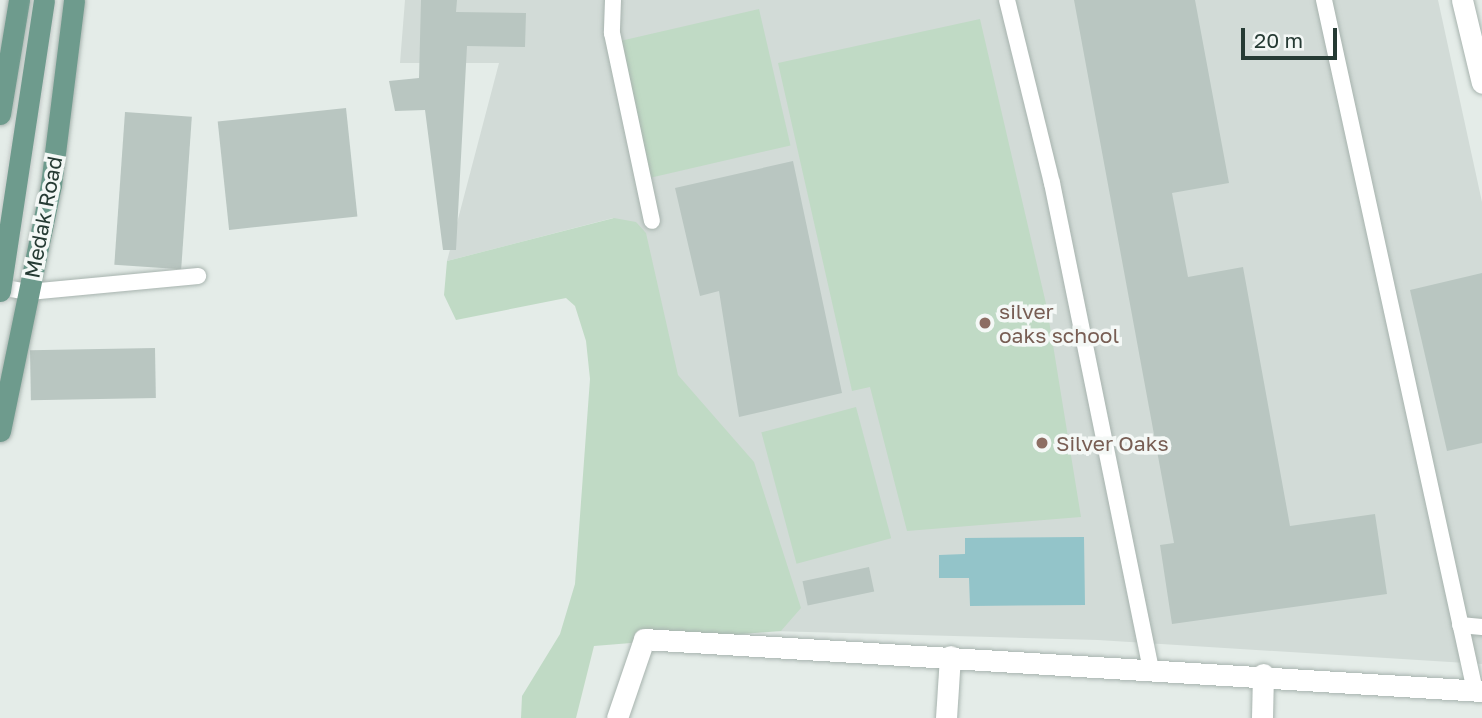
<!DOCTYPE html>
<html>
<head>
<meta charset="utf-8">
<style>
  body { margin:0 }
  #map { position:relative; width:1482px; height:718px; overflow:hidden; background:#e4ece8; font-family:"Golos Text",sans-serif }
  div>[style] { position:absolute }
  .built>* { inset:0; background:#d2dbd7 }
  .green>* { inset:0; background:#c0dac5; transform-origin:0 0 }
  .water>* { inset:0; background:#93c4c9 }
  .building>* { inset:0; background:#b9c6c1; transform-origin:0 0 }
  .roads { filter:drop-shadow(0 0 2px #a7b3ae) drop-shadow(0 0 2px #a7b3ae) }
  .lane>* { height:16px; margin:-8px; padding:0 8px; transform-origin:8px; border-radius:8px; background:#fff }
  .street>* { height:21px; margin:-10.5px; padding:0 10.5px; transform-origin:10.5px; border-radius:10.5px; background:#fff }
  .primary>* { height:21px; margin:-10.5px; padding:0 10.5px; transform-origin:10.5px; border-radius:10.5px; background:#6e9b8d }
  .bridges { filter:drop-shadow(0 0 2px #c2c8c6) drop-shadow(0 0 2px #c2c8c6) }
  .primary-bridge>* { height:21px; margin:-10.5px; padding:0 10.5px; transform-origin:10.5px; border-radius:10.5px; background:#6e9b8d }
  .dots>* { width:19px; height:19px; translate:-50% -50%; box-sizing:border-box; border:4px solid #f4f8f6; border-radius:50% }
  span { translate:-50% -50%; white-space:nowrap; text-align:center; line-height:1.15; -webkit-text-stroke:7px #f4f8f6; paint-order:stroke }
  .street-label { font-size:21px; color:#263b34 }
  .education-label { font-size:21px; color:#785e54 }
  .left { translate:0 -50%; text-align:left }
  .scale { position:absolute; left:1241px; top:28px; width:96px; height:32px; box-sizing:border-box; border:4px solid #263b34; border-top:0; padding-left:9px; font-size:21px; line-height:24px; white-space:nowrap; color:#263b34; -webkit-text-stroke:5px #f4f8f6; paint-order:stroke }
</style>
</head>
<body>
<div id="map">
  <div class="built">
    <i style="clip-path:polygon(405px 0,1438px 0,1482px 202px,1482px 664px,1098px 640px,591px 626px,613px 218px,447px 261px,499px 63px,400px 63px)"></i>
  </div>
  <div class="green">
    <i style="left:759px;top:9px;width:140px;height:157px;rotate:77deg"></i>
    <i style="clip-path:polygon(980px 19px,1047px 308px,1081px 517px,907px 531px,870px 387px,852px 391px,778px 63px)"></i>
    <i style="clip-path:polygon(614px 218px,636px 222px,646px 233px,678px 375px,754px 462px,801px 608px,781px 631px,594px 646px,576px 718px,521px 718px,522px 696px,560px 634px,575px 584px,590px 379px,586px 341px,575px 306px,566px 298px,456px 320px,444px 295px,447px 261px)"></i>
    <i style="left:856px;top:407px;width:136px;height:98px;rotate:75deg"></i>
  </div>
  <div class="water">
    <i style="clip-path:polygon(1084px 537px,1085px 605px,970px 606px,969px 578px,939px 578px,939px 555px,965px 554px,965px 538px)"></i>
  </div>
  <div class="building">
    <i style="clip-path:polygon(421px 0,457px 0,456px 12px,526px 13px,525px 47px,467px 46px,456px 250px,443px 250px,425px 110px,395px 111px,389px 81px,419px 78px)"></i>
    <i style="clip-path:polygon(1074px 0,1195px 0,1229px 183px,1172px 193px,1188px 277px,1243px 267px,1290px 526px,1375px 514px,1387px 594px,1172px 624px,1160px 545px,1174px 543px)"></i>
    <i style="left:346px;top:108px;width:109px;height:129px;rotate:84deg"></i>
    <i style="left:125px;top:112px;width:67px;height:153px;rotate:4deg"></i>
    <i style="clip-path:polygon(793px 161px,842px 393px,739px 417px,719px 291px,700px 296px,675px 188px)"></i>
    <i style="clip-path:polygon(1482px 273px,1482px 443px,1447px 451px,1410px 290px)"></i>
    <i style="left:155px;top:348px;width:50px;height:125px;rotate:89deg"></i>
    <i style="left:869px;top:567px;width:25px;height:68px;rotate:78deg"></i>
  </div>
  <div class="roads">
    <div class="lane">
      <i style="left:613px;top:0;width:33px;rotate:92deg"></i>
      <i style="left:612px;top:33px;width:192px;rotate:78deg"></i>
      <i style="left:1007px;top:0;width:188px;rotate:76.2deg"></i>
      <i style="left:1052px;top:183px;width:495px;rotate:78.5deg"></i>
      <i style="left:1324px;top:0;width:707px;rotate:77.67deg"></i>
      <i style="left:0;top:287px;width:29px;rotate:10deg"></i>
      <i style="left:29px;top:292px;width:170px;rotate:-5.4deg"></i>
      <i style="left:1460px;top:625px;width:22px;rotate:5deg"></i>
    </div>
    <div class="street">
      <i style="left:1462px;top:0;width:85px;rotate:76.5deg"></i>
      <i style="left:617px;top:718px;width:83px;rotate:-71.1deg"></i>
      <i style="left:644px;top:639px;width:840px;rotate:3.55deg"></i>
      <i style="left:946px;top:718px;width:62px;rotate:-86.3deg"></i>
      <i style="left:1262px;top:718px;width:44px;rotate:-88.7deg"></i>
    </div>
    <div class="primary">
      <i style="left:0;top:114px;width:116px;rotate:-80.5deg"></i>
      <i style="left:0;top:431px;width:251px;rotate:-78.3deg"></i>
      <i style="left:51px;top:185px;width:186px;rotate:-82.9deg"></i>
    </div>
  </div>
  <div class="bridges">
    <div class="primary-bridge">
      <i style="left:0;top:291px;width:294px;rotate:-81.4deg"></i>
    </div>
  </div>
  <div class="dots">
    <i style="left:985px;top:323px;background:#8d6e63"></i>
    <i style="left:1042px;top:443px;background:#8d6e63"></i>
  </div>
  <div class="street-label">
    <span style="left:43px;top:217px;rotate:-79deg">Medak Road</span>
  </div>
  <div class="education-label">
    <span class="left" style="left:999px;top:323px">silver<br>oaks school</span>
    <span class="left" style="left:1056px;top:443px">Silver Oaks</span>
  </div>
  <div class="scale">20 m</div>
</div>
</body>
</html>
